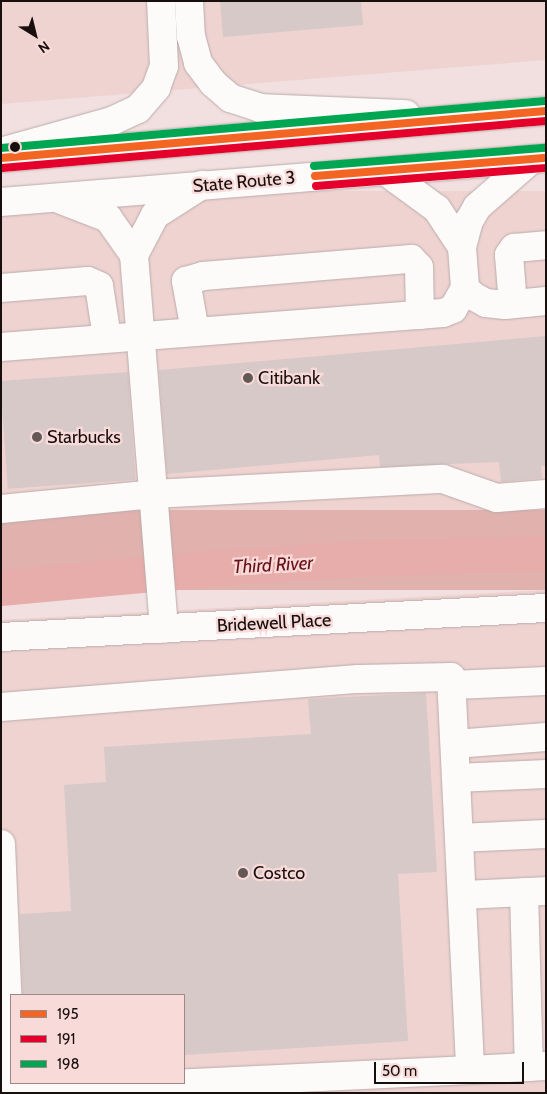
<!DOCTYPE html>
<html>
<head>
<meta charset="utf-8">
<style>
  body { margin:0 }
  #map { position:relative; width:547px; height:1094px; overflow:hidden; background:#f1e0df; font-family:Cabin,sans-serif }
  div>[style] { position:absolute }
  .built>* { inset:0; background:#efd3d1; transform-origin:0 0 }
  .forest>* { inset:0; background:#e1b1ae; transform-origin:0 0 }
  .river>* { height:36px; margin:-18px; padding:0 18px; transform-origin:18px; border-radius:18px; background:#e6adaa }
  .building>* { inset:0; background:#d6c9c8; transform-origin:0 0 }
  .roads { filter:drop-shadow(0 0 1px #b9acab) drop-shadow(0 0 1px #b9acab) }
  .minor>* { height:28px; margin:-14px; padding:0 14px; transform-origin:14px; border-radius:14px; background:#fdfafa }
  .highway>* { height:28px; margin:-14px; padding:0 14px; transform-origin:14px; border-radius:14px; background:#fdfafa }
  .bus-1>* { height:8px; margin:-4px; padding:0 4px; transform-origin:4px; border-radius:4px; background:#f26522 }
  .bus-2>* { height:8px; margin:-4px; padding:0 4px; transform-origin:4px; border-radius:4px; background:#e4002b }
  .bus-3>* { height:8px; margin:-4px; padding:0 4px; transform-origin:4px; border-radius:4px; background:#00a651 }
  .dots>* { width:14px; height:14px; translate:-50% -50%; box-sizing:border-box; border:2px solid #f8dad8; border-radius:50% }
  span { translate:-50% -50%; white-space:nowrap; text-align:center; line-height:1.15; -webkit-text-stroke:4.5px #f8dad8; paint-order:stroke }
  .street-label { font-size:18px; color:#170e0d }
  .poi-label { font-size:18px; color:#170e0d }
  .left { translate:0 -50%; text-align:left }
  .water-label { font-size:19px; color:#691118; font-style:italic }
  .frame { position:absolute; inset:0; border:2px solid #170e0d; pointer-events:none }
  .legend { position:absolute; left:10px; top:994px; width:175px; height:90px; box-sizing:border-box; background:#f8dad8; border:1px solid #9e8887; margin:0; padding:6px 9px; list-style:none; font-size:15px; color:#170e0d }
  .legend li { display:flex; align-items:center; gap:10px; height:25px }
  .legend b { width:25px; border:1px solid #9e8887 }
  .north { position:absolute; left:10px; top:10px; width:50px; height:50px; -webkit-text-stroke:4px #f8dad8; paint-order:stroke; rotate:144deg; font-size:14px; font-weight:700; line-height:20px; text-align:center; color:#170e0d }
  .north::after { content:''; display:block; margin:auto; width:18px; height:22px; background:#170e0d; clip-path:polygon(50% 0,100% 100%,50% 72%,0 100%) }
  .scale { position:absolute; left:374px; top:1062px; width:150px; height:22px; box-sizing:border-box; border:2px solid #170e0d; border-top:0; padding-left:6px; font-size:15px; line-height:18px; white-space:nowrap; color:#170e0d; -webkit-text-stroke:4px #f8dad8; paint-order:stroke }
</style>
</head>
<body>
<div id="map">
  <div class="built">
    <i style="clip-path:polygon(1px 1px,546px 1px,546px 60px,1px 104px)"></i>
    <i style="left:546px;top:191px;width:319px;height:547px;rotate:90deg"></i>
    <i style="clip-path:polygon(evenodd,546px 590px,546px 1093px,1px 1093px,1px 620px,546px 590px,11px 995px,184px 995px,184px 1083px,11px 1083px,11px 995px)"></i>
  </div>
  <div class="forest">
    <i style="left:546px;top:510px;width:80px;height:546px;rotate:90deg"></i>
  </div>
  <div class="river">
    <i style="left:1px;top:588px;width:217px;rotate:-5.3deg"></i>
    <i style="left:217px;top:568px;width:160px;rotate:-3.6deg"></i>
    <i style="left:377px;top:558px;width:169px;rotate:-1.4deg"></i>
  </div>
  <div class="building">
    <i style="clip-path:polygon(220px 1px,361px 1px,363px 25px,223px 37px)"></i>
    <i style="clip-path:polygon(546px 336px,546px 466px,541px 466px,542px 478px,501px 482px,499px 462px,380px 467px,379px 455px,167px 474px,159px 370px)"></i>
    <i style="left:128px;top:372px;width:108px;height:128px;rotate:86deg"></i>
    <i style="clip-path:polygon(426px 693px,437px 872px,398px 874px,408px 1041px,184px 1055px,184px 995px,23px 995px,20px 914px,71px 911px,64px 785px,106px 782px,104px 747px,311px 734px,308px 699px)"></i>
  </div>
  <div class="roads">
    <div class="minor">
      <i style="left:189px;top:1px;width:35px;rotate:87deg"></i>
      <i style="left:191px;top:36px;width:28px;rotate:75deg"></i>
      <i style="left:198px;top:63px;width:25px;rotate:53deg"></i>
      <i style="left:213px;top:83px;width:23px;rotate:41deg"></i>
      <i style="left:230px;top:98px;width:32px;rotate:18deg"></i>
      <i style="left:260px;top:108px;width:146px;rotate:2.4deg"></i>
      <i style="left:4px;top:151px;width:112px;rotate:-15.5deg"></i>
      <i style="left:112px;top:121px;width:29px;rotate:-25deg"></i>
      <i style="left:138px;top:109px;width:28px;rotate:-49deg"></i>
      <i style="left:156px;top:88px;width:23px;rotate:-70deg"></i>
      <i style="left:164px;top:66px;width:65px;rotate:-92.6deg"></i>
      <i style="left:385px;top:171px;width:64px;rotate:36.2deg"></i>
      <i style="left:437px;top:209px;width:45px;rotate:56.7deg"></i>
      <i style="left:462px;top:247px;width:27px;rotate:-75deg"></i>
      <i style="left:469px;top:221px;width:16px;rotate:-60deg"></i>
      <i style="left:477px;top:207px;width:73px;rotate:-41.1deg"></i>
      <i style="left:56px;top:198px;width:56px;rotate:21deg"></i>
      <i style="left:108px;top:218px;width:45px;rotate:54.9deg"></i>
      <i style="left:134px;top:255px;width:375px;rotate:85.4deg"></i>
      <i style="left:462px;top:247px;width:41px;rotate:85.8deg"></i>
      <i style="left:465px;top:288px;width:11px;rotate:45deg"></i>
      <i style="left:473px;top:296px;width:15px;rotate:28deg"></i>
      <i style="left:486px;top:303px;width:19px;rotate:6deg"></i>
      <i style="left:505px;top:305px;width:41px;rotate:-5.6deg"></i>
      <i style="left:134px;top:255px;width:45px;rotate:-62.3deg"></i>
      <i style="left:155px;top:215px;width:56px;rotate:-32.6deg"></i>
      <i style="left:1px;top:288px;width:87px;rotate:-4.6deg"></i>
      <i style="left:88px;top:281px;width:12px;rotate:24deg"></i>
      <i style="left:99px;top:286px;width:52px;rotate:81.1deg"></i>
      <i style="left:513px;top:304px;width:49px;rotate:-94.7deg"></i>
      <i style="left:509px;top:255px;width:9px;rotate:-54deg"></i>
      <i style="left:514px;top:248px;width:32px;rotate:-5deg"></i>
      <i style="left:195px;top:331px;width:51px;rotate:-100.2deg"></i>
      <i style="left:186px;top:281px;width:18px;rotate:-16deg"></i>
      <i style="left:203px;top:276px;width:209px;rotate:-4.7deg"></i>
      <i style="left:411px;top:259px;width:11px;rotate:45deg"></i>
      <i style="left:419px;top:267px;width:48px;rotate:88.8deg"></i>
      <i style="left:1px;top:347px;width:443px;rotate:-4.4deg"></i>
      <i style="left:443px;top:313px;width:11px;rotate:-22deg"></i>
      <i style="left:453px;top:309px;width:24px;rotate:-60deg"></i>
      <i style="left:1px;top:509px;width:153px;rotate:-5.6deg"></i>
      <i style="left:153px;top:494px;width:290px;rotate:-3deg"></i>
      <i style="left:443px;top:479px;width:57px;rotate:19.4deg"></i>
      <i style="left:497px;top:498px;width:49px;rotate:-4.7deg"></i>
      <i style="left:1px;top:637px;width:546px;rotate:-3.05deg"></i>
      <i style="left:452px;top:685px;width:94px;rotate:-2.4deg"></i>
      <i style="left:1px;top:707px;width:358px;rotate:-4.5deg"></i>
      <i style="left:358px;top:679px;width:93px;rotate:-1.2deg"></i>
      <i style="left:451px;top:677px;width:393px;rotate:87.2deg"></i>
      <i style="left:470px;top:1070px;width:384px;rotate:177.3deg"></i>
      <i style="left:86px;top:1088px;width:60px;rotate:180deg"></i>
      <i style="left:26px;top:1088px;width:15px;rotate:-160deg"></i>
      <i style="left:455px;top:744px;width:91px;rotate:-4.4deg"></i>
      <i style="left:456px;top:778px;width:90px;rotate:-2.5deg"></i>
      <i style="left:459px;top:838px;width:87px;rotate:-2.6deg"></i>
      <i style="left:1px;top:844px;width:238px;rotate:87.6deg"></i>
      <i style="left:524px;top:892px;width:175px;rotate:88.4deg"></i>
      <i style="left:462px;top:895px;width:84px;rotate:-2.7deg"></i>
      <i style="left:470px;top:1070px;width:76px;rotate:-3deg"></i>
    </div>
    <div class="highway">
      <i style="left:1px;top:158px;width:547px;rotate:-4.93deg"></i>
      <i style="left:1px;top:202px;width:547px;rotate:-4.62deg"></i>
    </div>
  </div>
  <div class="bus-1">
    <i style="left:1px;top:158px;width:547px;rotate:-4.93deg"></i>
    <i style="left:315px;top:176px;width:232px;rotate:-4.5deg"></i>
  </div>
  <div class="bus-2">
    <i style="left:2px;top:168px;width:546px;rotate:-4.94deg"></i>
    <i style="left:316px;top:186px;width:231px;rotate:-4.5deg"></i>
  </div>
  <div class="bus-3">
    <i style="left:1px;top:148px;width:546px;rotate:-4.94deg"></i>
    <i style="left:314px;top:166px;width:232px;rotate:-4.5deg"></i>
  </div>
  <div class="dots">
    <i style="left:15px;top:147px;background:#170e0d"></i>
    <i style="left:248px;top:378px;background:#635856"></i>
    <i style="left:37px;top:437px;background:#635856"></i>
    <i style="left:243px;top:873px;background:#635856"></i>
  </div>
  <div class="street-label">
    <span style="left:244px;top:182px;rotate:-5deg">State Route 3</span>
    <span style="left:274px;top:623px;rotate:-3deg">Bridewell Place</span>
  </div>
  <div class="poi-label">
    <span class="left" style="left:258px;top:378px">Citibank</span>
    <span class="left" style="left:47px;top:437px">Starbucks</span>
    <span class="left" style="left:253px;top:873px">Costco</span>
  </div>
  <div class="water-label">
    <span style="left:273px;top:565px;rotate:-3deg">Third River</span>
  </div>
  <div class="frame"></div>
  <ul class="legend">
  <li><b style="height:6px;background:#f26522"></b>195</li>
  <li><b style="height:6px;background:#e4002b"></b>191</li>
  <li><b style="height:6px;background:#00a651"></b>198</li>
  </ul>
  <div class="north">N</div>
  <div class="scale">50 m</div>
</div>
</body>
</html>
